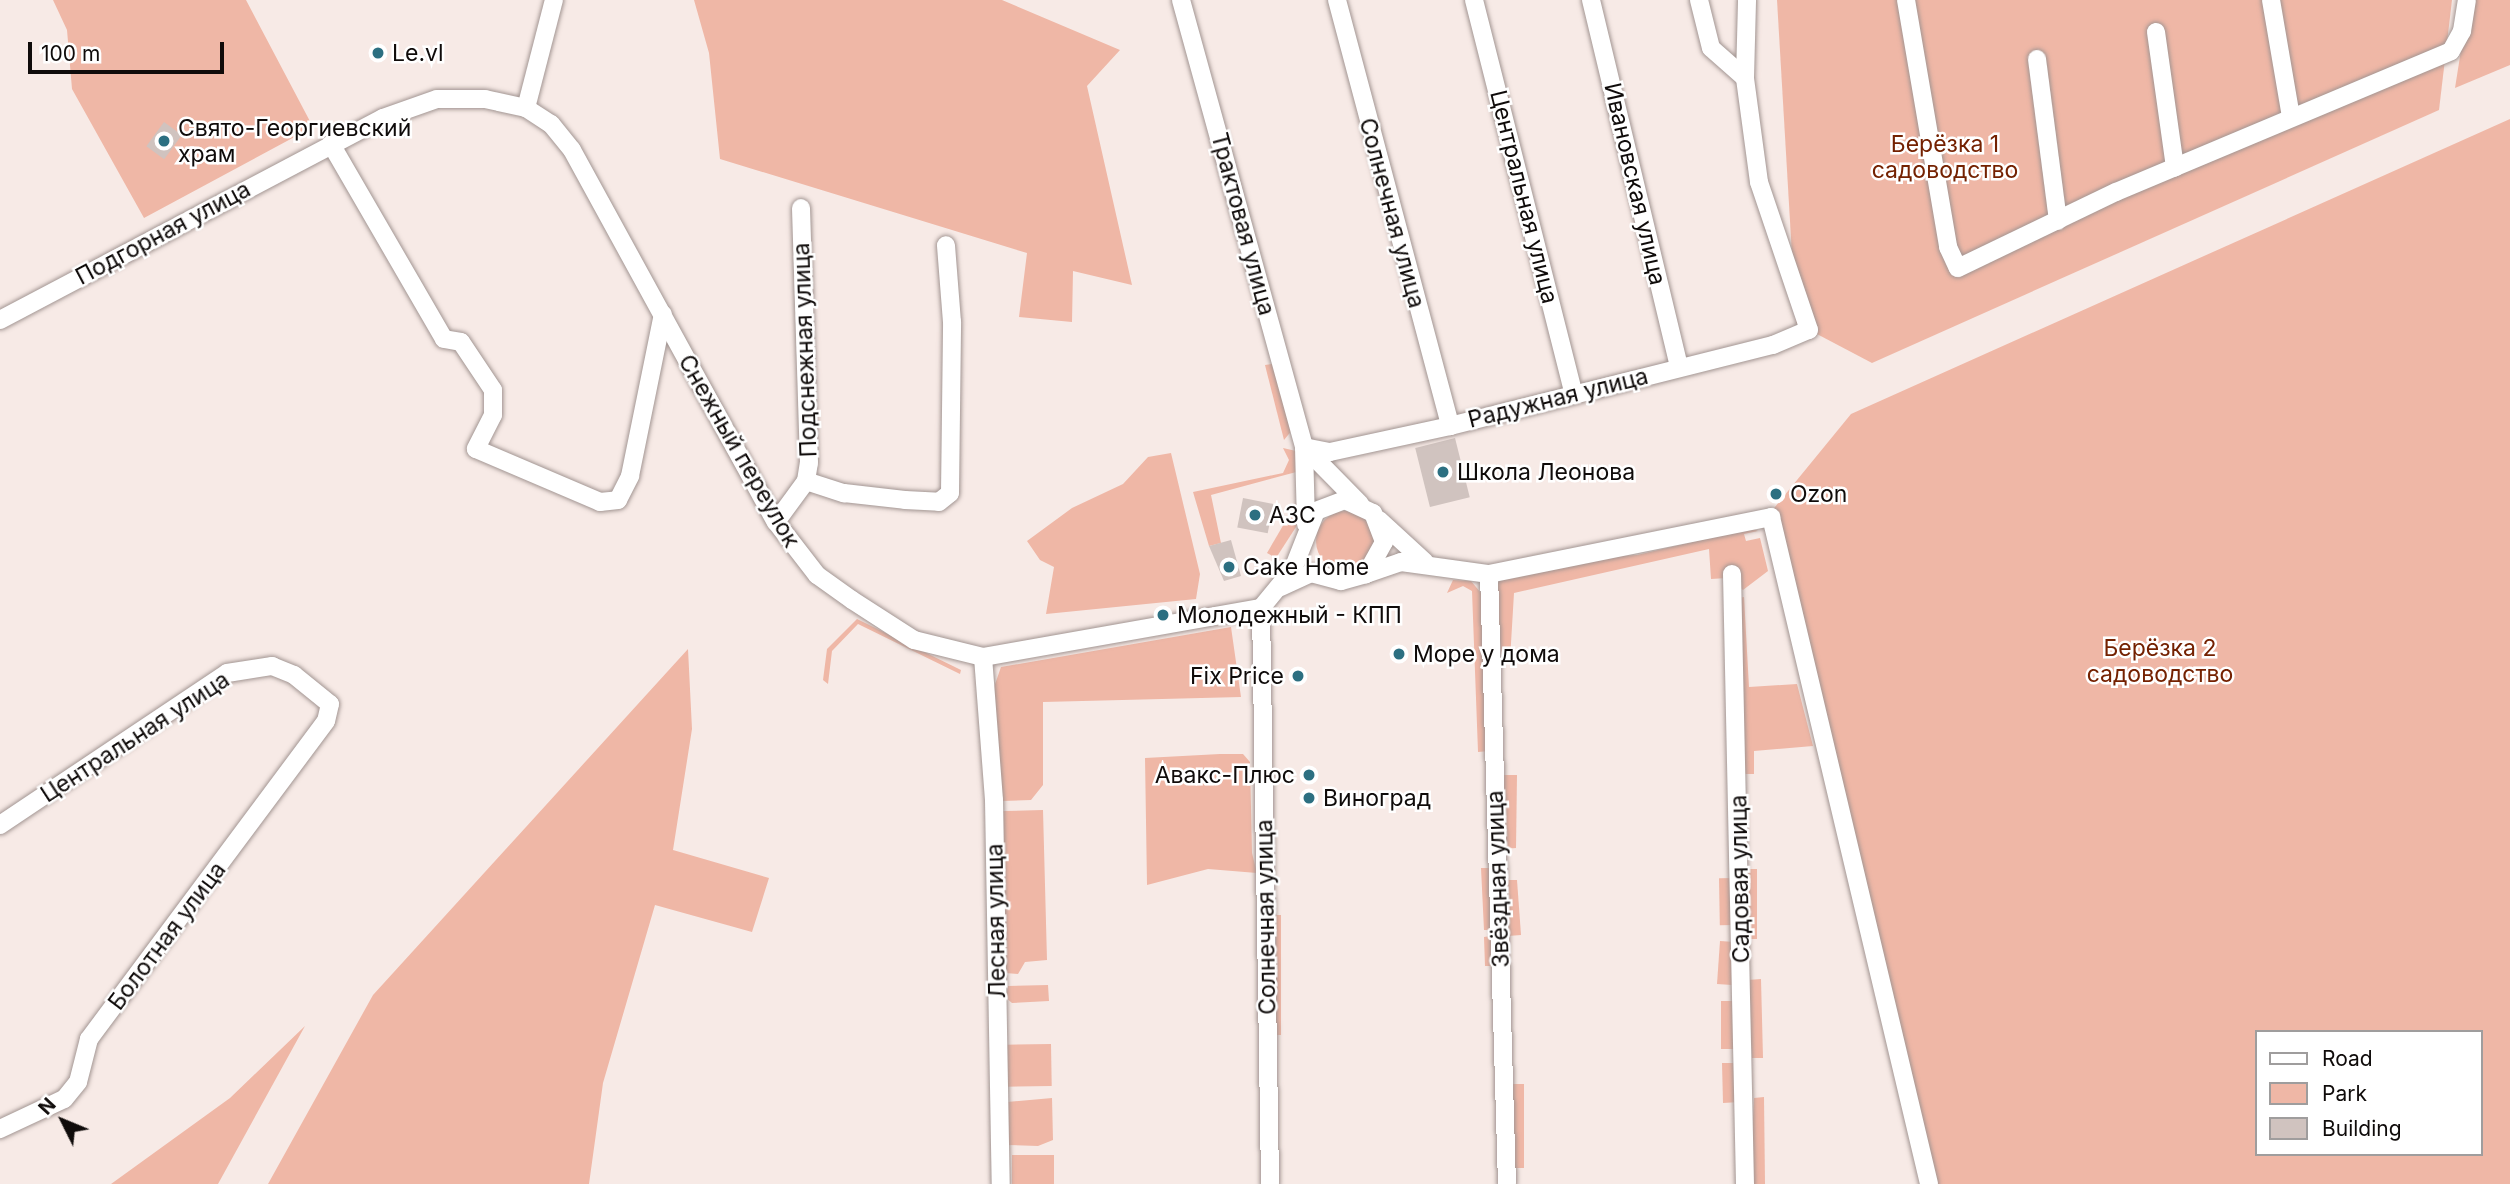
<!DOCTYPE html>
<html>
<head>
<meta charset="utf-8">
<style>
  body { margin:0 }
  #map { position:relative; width:2510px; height:1184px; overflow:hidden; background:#f7eae6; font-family:Inter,sans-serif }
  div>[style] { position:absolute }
  .green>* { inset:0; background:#efb7a6; transform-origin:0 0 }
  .round { border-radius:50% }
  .building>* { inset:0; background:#d0c3bf; transform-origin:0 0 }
  .roads { filter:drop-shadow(0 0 2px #a29592) drop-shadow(0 0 2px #a29592) }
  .minor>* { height:18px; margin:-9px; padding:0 9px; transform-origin:9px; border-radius:9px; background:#fff }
  .dots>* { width:19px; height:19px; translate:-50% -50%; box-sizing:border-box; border:4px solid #fff; border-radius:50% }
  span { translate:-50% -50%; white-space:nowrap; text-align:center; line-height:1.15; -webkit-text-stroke:5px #fff; paint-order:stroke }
  .poi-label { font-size:23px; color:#0f0b0a }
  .left { translate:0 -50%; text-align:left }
  .right { translate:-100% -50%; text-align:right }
  .park-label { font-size:23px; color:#742101 }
  .street-label { font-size:23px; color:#0f0b0a }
  .legend { position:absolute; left:2255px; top:1030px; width:228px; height:126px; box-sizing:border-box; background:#fff; border:2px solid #9f9d9d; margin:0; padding:9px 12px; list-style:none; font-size:21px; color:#0f0b0a }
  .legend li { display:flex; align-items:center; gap:14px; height:35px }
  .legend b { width:35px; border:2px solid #9f9d9d }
  .north { position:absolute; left:28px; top:1086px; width:70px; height:70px; -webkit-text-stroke:5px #fff; paint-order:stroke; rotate:313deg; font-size:19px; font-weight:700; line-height:28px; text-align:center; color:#0f0b0a }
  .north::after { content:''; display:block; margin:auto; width:24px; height:32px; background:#0f0b0a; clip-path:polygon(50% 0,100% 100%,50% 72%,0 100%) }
  .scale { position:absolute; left:28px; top:42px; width:196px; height:32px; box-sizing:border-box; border:4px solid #0f0b0a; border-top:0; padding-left:9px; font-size:21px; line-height:24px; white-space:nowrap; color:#0f0b0a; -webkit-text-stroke:5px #fff; paint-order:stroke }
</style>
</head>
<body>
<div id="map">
  <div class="green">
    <i style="clip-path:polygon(53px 0,246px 0,313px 127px,144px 218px,72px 89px,67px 30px)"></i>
    <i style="clip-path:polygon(694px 0,1002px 0,1120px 50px,1087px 86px,1132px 285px,1073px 271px,1072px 322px,1019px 317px,1027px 253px,720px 159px,709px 53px)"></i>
    <i style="clip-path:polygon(1777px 0,2452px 0,2439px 110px,1872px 363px,1796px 323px)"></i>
    <i style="clip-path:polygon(2469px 0,2510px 0,2510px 65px,2455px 88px)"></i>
    <i style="clip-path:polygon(evenodd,2510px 119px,2510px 1184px,1923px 1184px,1766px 518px,1851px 414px,2510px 119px,2256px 1032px,2480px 1032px,2480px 1154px,2256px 1154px,2256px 1032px)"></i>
    <i style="clip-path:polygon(1279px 363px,1293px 429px,1284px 440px,1265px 365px)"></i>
    <i style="clip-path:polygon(1283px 448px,1296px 451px,1300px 471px,1211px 495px,1221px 543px,1209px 546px,1193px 492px,1283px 473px,1289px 460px)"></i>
    <i style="clip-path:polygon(1171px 453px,1200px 574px,1196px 599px,1046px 614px,1054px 567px,1040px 560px,1027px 541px,1072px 508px,1123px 484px,1148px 457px)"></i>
    <i style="clip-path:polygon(1298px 500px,1303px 500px,1296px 527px,1276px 558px,1267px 553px)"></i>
    <i class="round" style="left:1316px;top:511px;width:60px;height:60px"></i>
    <i style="clip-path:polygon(1752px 528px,1758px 531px,1744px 534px,1746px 541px,1760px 538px,1768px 571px,1743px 590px,1727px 578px,1711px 579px,1709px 549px,1514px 593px,1510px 660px,1502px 655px,1494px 594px,1500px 578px,1602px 557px,1637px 555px)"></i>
    <i style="clip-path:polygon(1453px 580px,1471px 581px,1481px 593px,1490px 751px,1478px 752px,1472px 591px,1463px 586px,1447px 593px)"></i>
    <i style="clip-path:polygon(1744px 597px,1749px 687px,1797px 684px,1813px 746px,1754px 751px,1754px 774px,1743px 774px,1739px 598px)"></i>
    <i style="clip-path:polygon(857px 619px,961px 670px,960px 674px,858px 624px,832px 651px,828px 684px,823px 680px,827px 649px)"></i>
    <i style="clip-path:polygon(1231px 627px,1241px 697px,1043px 702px,1043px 785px,1031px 800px,1002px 801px,993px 690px,1001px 667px)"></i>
    <i style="clip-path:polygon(688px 649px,692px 729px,673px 850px,769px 878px,752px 932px,655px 905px,603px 1083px,589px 1184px,268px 1184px,373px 995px)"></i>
    <i style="clip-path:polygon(1220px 754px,1243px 754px,1250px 762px,1252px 853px,1257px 873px,1208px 869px,1147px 885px,1145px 758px)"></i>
    <i style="clip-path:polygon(1501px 775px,1517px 775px,1516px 848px,1504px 849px)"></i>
    <i style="clip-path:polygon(1043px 810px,1047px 960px,1025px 962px,1018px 974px,1005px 973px,1003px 811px)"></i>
    <i style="clip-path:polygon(1481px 868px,1492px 868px,1496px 966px,1485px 966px,1484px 937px,1490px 936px,1490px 930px,1484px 930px)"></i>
    <i style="left:1745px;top:869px;width:12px;height:70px"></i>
    <i style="left:1734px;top:878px;width:47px;height:15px;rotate:89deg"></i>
    <i style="clip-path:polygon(1506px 880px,1517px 880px,1521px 935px,1508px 936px)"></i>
    <i style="left:1276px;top:915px;width:5px;height:120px"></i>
    <i style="left:1720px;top:941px;width:15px;height:43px;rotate:4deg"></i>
    <i style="clip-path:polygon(1761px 979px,1763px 1058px,1752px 1058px,1748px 980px)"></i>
    <i style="clip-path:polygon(1048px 985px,1049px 1001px,1012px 1003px,1006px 998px,1008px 986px)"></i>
    <i style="left:1721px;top:1001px;width:17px;height:48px"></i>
    <i style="clip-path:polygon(305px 1026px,218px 1184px,111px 1184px,230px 1098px)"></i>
    <i style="left:1051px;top:1044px;width:42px;height:46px;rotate:89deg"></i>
    <i style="clip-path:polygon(1722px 1063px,1735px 1063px,1740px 1102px,1723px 1103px)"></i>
    <i style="left:1510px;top:1084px;width:14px;height:84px"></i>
    <i style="clip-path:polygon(1764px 1097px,1765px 1184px,1750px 1184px,1754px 1098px)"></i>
    <i style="clip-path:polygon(1052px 1098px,1053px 1140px,1038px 1146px,1007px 1145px,1007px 1102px)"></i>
    <i style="left:1012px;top:1155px;width:42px;height:29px"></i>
  </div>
  <div class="building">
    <i style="left:164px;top:122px;width:22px;height:30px;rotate:36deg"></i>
    <i style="left:1455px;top:438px;width:61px;height:41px;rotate:76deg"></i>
    <i style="left:1243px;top:498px;width:31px;height:30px;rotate:11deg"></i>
    <i style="clip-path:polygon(1231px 540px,1241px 576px,1224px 581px,1209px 546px)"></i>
  </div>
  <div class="roads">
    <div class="minor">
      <i style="left:1181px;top:0;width:464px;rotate:74.6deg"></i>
      <i style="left:1304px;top:447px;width:77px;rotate:88.5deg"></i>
      <i style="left:1337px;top:0;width:441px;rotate:75.1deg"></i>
      <i style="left:1474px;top:0;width:406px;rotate:75.8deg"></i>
      <i style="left:1591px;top:0;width:377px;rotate:76.5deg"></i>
      <i style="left:1699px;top:0;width:49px;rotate:76deg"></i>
      <i style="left:1711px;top:48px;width:45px;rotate:41.4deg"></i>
      <i style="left:1906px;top:0;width:251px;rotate:80.3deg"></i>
      <i style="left:1948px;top:247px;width:23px;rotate:65deg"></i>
      <i style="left:1958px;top:268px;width:175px;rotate:-25.7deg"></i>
      <i style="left:2116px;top:192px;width:363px;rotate:-22.8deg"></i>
      <i style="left:2451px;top:51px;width:23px;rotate:-61deg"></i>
      <i style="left:2462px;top:31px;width:31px;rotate:-81deg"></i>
      <i style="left:2271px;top:0;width:119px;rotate:80.3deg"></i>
      <i style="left:2156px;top:32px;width:137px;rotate:82deg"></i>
      <i style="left:2037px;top:59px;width:163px;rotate:82.6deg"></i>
      <i style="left:526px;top:108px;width:112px;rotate:-75.5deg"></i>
      <i style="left:331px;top:144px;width:225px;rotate:59.9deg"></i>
      <i style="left:444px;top:339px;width:17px;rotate:10deg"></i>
      <i style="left:461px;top:342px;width:58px;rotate:56.3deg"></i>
      <i style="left:493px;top:390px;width:25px;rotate:90deg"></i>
      <i style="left:493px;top:415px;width:38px;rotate:117deg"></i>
      <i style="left:476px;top:449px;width:135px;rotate:23.1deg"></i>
      <i style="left:600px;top:502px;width:18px;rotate:-6deg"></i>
      <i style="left:618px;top:500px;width:27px;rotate:-63deg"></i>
      <i style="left:630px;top:476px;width:165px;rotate:-78.5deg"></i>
      <i style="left:0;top:320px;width:433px;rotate:-27.8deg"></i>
      <i style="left:383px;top:118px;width:57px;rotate:-19.4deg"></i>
      <i style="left:437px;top:99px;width:48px"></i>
      <i style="left:485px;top:99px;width:42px;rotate:12.4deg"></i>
      <i style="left:526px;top:108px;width:30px;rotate:33deg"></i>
      <i style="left:551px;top:124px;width:33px;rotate:51deg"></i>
      <i style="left:572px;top:150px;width:424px;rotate:61.3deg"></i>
      <i style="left:776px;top:522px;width:67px;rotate:52.3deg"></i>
      <i style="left:817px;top:575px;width:43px;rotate:35.5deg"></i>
      <i style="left:852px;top:600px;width:74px;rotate:32.8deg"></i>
      <i style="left:914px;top:640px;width:71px;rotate:13.8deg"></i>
      <i style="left:983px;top:657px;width:282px;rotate:-10deg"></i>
      <i style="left:1304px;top:447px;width:26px;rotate:11deg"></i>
      <i style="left:1330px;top:452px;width:123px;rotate:-12.2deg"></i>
      <i style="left:1450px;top:426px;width:333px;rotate:-14.1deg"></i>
      <i style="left:1773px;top:345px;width:39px;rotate:-23deg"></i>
      <i style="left:1809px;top:330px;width:156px;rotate:-108.7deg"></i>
      <i style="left:1759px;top:182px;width:105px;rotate:-97.7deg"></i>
      <i style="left:1745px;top:78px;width:78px;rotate:-88.5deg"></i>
      <i style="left:1304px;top:447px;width:80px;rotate:45.5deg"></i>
      <i style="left:806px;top:481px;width:40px;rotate:18deg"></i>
      <i style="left:844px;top:493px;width:61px;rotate:6.5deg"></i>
      <i style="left:905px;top:500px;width:34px;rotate:3deg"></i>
      <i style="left:939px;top:502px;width:14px;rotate:-39deg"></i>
      <i style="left:950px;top:493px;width:171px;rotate:-89.3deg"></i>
      <i style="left:952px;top:322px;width:77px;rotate:-94.5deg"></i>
      <i style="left:1379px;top:520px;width:62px;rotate:42.4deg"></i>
      <i style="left:776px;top:522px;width:51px;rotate:-53.8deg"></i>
      <i style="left:806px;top:481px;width:18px;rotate:-81deg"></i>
      <i style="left:809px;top:463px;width:255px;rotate:-91.8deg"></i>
      <i style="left:1366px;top:574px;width:37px;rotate:-19deg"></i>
      <i style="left:1401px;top:562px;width:89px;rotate:7.8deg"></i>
      <i style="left:1489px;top:574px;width:288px;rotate:-11.4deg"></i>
      <i style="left:1771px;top:517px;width:685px;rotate:76.67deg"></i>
      <i style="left:1489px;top:574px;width:610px;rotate:88.31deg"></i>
      <i style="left:1732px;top:574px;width:610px;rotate:88.78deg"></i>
      <i style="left:1261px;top:608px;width:576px;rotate:89.1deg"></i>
      <i style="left:1261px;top:608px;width:50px;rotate:-50.6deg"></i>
      <i style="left:1293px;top:569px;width:62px;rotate:-68.4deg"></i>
      <i style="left:1316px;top:511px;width:31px;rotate:-21deg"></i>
      <i style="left:1345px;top:500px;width:31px;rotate:25deg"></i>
      <i style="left:1373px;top:513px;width:31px;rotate:69deg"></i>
      <i style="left:1384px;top:542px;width:37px;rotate:119deg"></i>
      <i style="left:1366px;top:574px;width:26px;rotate:164deg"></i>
      <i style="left:1341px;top:581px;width:31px;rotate:-165deg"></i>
      <i style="left:1311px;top:573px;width:33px;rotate:155deg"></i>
      <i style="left:983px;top:657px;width:143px;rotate:85.6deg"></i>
      <i style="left:994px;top:800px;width:384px;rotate:89deg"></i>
      <i style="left:0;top:825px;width:273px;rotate:-33.8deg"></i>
      <i style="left:227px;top:673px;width:46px;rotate:-8.8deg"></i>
      <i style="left:272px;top:666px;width:24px;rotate:22deg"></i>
      <i style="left:294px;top:675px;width:46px;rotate:38.9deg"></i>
      <i style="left:330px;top:704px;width:17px;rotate:103deg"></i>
      <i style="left:326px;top:721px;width:397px;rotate:126.7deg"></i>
      <i style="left:89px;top:1039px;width:44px;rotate:104.3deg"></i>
      <i style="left:78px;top:1082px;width:22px;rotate:129deg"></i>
      <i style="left:64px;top:1099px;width:71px;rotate:154.9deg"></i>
    </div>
  </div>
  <div class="dots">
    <i style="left:378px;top:53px;background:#2c6f81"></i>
    <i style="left:164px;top:141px;background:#2c6f81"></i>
    <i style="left:1443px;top:472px;background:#2c6f81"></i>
    <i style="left:1776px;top:494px;background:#2c6f81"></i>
    <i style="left:1255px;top:515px;background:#2c6f81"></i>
    <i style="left:1229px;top:567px;background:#2c6f81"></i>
    <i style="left:1163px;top:615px;background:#2c6f81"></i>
    <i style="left:1399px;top:654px;background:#2c6f81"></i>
    <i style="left:1298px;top:676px;background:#2c6f81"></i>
    <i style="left:1309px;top:775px;background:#2c6f81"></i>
    <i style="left:1309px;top:798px;background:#2c6f81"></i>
  </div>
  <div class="poi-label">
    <span class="left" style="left:392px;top:53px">Le.vl</span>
    <span class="left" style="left:178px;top:141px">Свято-Георгиевский<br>храм</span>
    <span class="left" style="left:1457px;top:472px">Школа Леонова</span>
    <span class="left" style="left:1790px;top:494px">Ozon</span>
    <span class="left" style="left:1269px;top:515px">АЗС</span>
    <span class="left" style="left:1243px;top:567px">Cake Home</span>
    <span class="left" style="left:1177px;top:615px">Молодежный - КПП</span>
    <span class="left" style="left:1413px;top:654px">Море у дома</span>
    <span class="right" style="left:1284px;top:676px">Fix Price</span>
    <span class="right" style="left:1295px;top:775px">Авакс-Плюс</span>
    <span class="left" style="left:1323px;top:798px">Виноград</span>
  </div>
  <div class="park-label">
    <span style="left:1945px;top:157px">Берёзка 1<br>садоводство</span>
    <span style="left:2160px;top:661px">Берёзка 2<br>садоводство</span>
  </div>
  <div class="street-label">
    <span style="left:1635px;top:184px;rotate:77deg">Ивановская улица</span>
    <span style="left:1524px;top:197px;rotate:76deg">Центральная улица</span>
    <span style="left:1392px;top:213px;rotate:75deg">Солнечная улица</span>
    <span style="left:1243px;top:224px;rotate:75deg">Трактовая улица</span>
    <span style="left:163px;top:233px;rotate:-28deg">Подгорная улица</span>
    <span style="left:805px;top:350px;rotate:-92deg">Подснежная улица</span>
    <span style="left:1558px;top:398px;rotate:-14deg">Радужная улица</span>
    <span style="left:739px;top:451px;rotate:60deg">Снежный переулок</span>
    <span style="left:135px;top:737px;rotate:-33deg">Центральная улица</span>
    <span style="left:1498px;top:879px;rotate:-92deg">Звёздная улица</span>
    <span style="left:1740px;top:879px;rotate:-91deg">Садовая улица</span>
    <span style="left:1266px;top:917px;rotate:-91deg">Солнечная улица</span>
    <span style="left:996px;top:921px;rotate:-91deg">Лесная улица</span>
    <span style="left:167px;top:936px;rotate:-53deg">Болотная улица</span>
  </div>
  <ul class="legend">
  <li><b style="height:9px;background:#fff"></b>Road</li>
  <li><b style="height:19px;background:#efb7a6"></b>Park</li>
  <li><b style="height:19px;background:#d0c3bf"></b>Building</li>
  </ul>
  <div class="north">N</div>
  <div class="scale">100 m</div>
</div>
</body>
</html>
